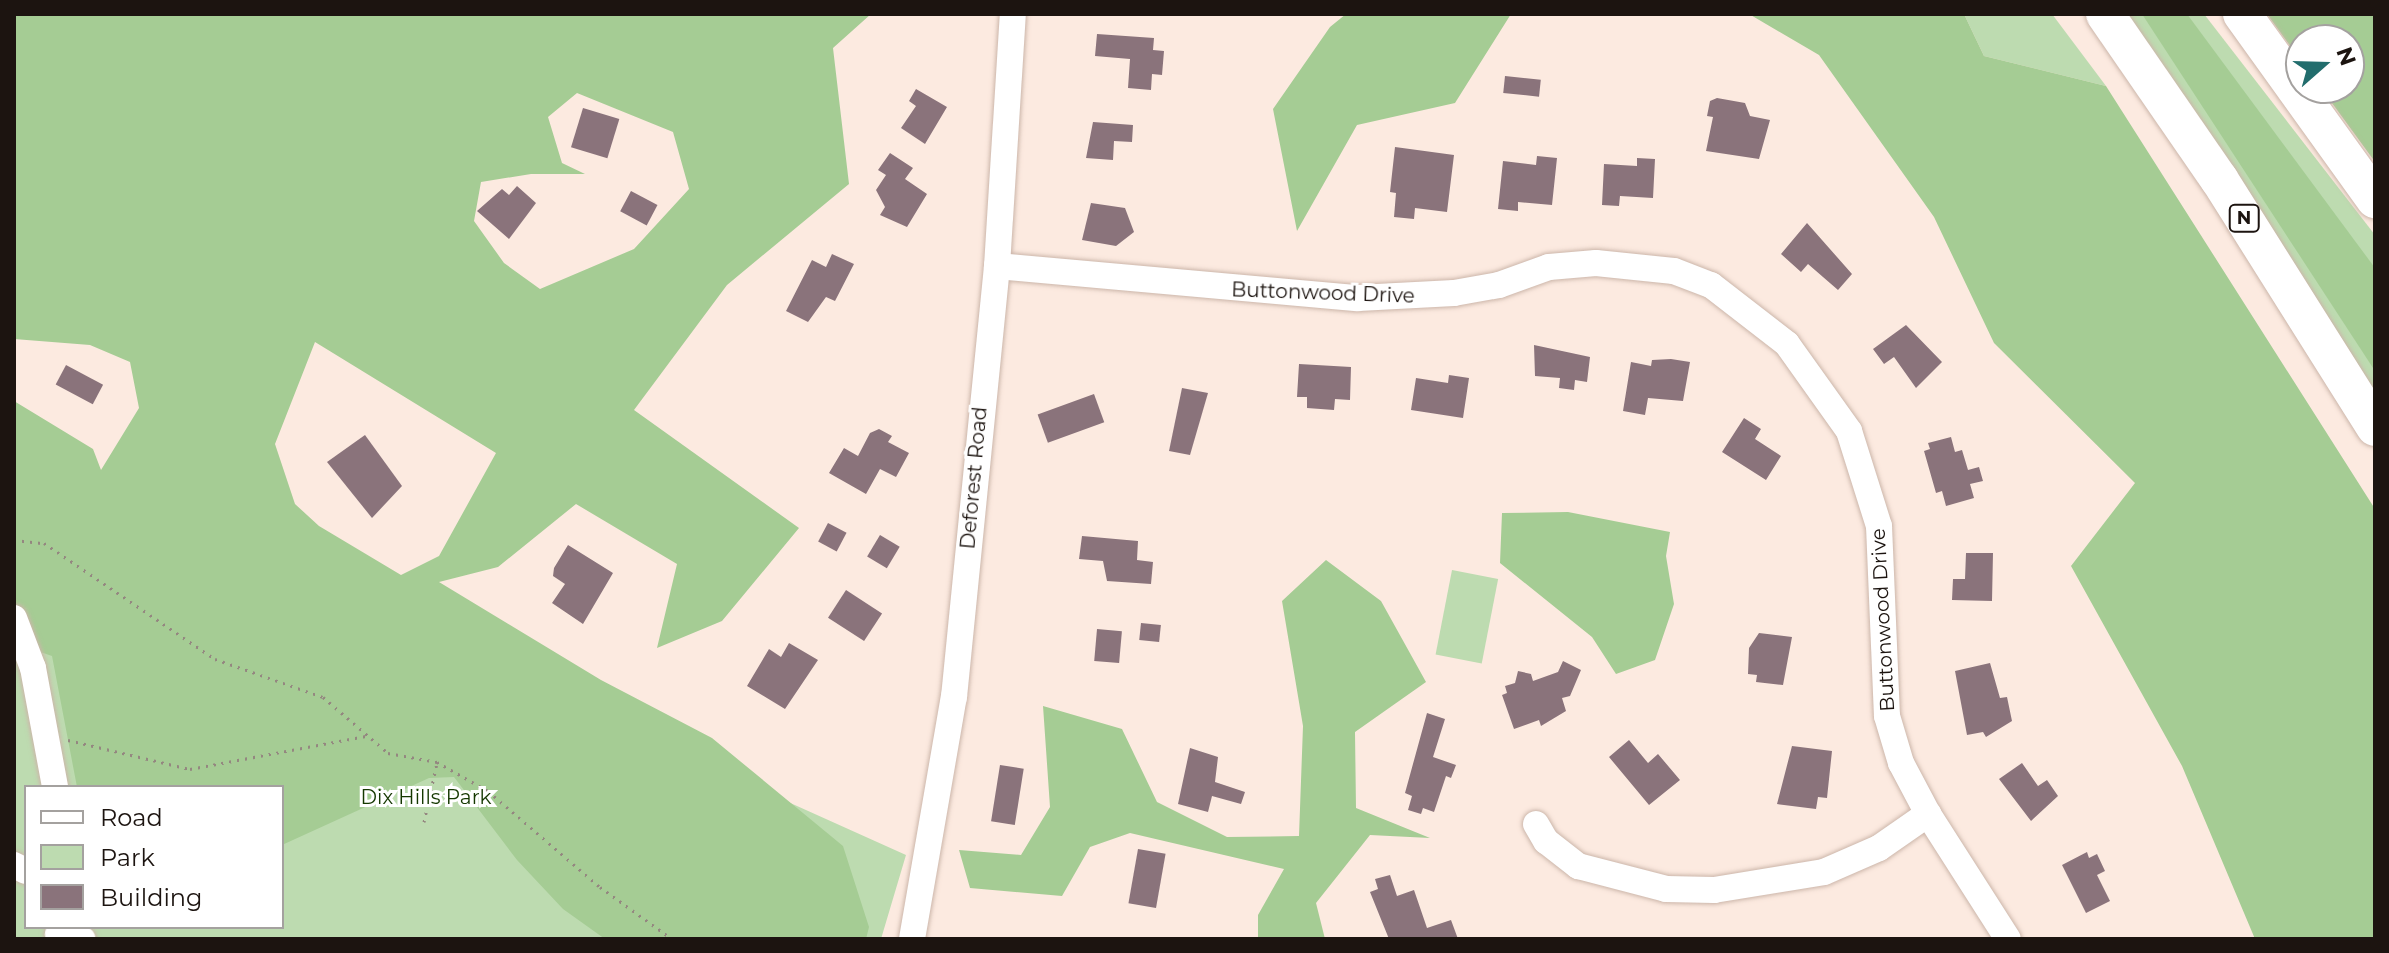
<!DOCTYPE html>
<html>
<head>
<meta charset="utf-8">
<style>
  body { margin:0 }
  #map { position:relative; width:2389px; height:953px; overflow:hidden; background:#fceae0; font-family:Montserrat,sans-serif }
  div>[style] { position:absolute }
  .green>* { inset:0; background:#bddbb0; transform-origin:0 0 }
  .forest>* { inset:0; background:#a5cc94 }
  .building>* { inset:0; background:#8a737b; transform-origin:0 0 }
  .path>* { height:3px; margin-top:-1.5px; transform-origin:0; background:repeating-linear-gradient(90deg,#948780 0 2px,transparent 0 8px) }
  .roads { filter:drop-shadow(0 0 2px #ccb6aa) drop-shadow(0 0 2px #ccb6aa) }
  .minor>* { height:26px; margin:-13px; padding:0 13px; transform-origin:13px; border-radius:13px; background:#fff }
  .highway>* { height:38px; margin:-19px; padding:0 19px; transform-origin:19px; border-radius:19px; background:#fff }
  span { translate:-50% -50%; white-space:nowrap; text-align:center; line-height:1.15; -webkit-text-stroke:6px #fff; paint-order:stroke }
  .shield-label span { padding:2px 6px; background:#fff; border:2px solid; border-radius:6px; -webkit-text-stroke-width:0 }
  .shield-label { font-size:18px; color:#1c1410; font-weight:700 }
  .street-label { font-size:20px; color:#1c1410 }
  .park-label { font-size:20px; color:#153800 }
  .frame { position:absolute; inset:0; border:16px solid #1c1410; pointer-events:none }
  .legend { position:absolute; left:24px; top:785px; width:260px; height:144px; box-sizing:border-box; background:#fff; border:2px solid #a4a19f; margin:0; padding:10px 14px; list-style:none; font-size:24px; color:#1c1410 }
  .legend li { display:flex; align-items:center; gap:16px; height:40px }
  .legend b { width:40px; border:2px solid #a4a19f }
  .north { position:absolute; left:2285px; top:24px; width:80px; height:80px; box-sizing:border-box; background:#fff; border:2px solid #a4a19f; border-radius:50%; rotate:70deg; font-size:22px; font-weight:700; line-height:32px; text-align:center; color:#1c1410 }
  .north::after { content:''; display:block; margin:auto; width:28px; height:36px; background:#226d6d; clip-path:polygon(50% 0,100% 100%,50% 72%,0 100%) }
</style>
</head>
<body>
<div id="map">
  <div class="green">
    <i style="clip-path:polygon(1964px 14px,2052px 14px,2106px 86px,1984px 56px)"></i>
    <i style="clip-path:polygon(2116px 14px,2204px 14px,2375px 235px,2375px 409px)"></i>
    <i style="clip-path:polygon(evenodd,14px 454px,906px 855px,881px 939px,14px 939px,14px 454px,26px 787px,282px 787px,282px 927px,26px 927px,26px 787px)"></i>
    <i style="left:1452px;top:570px;width:47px;height:86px;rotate:11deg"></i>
  </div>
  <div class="forest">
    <i style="clip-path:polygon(evenodd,14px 14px,871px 14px,833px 48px,849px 184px,727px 285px,634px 410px,799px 528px,722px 621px,657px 648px,677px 564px,576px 504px,498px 567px,439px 582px,601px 680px,712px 738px,843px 846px,869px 927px,866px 939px,605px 939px,563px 909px,517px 860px,454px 777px,429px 778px,282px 845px,282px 787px,77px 787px,52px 656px,14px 643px,14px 401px,93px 449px,101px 470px,139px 408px,130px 362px,90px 345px,14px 339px,14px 14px,577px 93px,673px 132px,689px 189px,634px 249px,540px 289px,504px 263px,474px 221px,481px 182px,531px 174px,585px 174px,562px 163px,548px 117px,577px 93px,14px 14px,315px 342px,496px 453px,439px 556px,401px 575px,319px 526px,295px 504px,275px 444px,315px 342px)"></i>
    <i style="clip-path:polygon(1346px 14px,1511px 14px,1455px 103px,1357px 125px,1297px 231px,1273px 109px,1330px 27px)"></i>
    <i style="clip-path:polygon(1749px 14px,1964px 14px,1984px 56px,2106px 86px,2375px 509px,2375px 939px,2255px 939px,2182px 766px,2071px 566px,2135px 483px,1994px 343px,1934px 217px,1819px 55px)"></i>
    <i style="clip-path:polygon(2142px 14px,2187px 14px,2375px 268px,2375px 371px)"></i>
    <i style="clip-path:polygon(2267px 14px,2375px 14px,2375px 162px,2321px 88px,2349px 88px,2349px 40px,2301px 40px,2301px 61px)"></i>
    <i style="clip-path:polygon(1568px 512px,1670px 532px,1666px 556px,1674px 604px,1655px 660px,1616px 674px,1592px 637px,1500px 563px,1502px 513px)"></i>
    <i style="clip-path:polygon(1326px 560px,1381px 601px,1426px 682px,1355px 732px,1356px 808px,1430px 838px,1370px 835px,1316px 903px,1325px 939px,1258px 939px,1258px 915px,1284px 869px,1130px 833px,1090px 847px,1062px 896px,970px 888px,959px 850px,1021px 855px,1050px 807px,1043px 706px,1122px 729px,1157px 802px,1227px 837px,1299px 836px,1303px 726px,1282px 601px)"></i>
  </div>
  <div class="building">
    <i style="clip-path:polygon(1097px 34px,1154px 38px,1153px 50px,1164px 51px,1162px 75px,1152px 74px,1151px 90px,1128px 88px,1130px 59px,1095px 56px)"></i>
    <i style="left:1505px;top:76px;width:36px;height:17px;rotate:6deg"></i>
    <i style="clip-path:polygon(916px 89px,947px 107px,925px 144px,901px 128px,916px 106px,909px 101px)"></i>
    <i style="clip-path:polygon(1717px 98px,1745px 103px,1750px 116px,1770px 120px,1759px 159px,1706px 151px,1713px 117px,1707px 116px,1710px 101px)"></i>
    <i style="left:583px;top:108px;width:38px;height:41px;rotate:17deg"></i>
    <i style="clip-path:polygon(1093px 122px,1133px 125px,1132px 142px,1114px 141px,1113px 160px,1086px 158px)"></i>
    <i style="clip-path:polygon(1395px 147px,1454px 155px,1447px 212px,1415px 208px,1414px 219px,1394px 217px,1396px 193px,1390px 192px)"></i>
    <i style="clip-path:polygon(890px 153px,913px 168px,905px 179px,927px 194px,907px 227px,880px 215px,885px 207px,876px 190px,886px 175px,878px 170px)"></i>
    <i style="clip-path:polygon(1537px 156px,1557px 158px,1552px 205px,1518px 202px,1518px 211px,1498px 209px,1503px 161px,1536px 165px)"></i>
    <i style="clip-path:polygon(1637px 158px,1655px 159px,1653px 198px,1620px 196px,1619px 206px,1602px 205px,1604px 164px,1637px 166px)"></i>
    <i style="clip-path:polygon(517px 186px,536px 203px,509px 239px,477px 211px,502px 189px,509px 195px)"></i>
    <i style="left:631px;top:191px;width:30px;height:23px;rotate:28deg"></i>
    <i style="clip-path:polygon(1091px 203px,1125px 208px,1134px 232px,1116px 246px,1082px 240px)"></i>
    <i style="clip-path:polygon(1807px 223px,1852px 274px,1838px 290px,1808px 264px,1801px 272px,1781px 254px)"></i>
    <i style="clip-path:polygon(832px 254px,854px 264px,835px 301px,826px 297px,808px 322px,786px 311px,812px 260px,826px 267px)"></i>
    <i style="clip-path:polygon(1906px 325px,1942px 362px,1916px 388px,1894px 357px,1884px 364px,1873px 349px)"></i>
    <i style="clip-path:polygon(1534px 345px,1590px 357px,1587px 382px,1575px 380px,1574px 390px,1559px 388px,1560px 378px,1535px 376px)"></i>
    <i style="clip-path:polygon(1671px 359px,1690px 362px,1683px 401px,1648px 398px,1645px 415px,1623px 411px,1631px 362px,1651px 366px,1652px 360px)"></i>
    <i style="clip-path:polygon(1299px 364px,1351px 367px,1350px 400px,1335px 399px,1334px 410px,1307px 408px,1307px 397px,1297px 397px)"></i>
    <i style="left:66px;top:365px;width:42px;height:22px;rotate:28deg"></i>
    <i style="clip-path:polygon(1449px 375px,1469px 378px,1463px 418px,1411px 410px,1416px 378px,1448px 383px)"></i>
    <i style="clip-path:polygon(1182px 388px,1208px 393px,1190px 455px,1169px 451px)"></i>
    <i style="left:1094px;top:394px;width:30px;height:60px;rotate:70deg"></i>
    <i style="clip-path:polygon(1744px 418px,1761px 429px,1755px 439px,1781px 456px,1766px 480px,1722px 452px)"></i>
    <i style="clip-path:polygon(879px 429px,892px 436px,888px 442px,909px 453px,896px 477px,880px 469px,866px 494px,829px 473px,844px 448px,858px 456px,870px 433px)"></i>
    <i style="clip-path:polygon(365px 435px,402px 486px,372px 518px,327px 462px)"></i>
    <i style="clip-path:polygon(1951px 437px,1955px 452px,1962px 450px,1968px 470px,1979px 467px,1983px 481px,1970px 484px,1974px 498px,1946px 506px,1942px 491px,1936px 493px,1924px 451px,1930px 449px,1928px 443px)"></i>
    <i style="left:828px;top:523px;width:21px;height:21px;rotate:28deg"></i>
    <i style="left:880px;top:535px;width:23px;height:25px;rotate:31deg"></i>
    <i style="clip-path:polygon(1082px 536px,1138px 541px,1137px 560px,1153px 562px,1151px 584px,1107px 581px,1103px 561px,1079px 559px)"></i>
    <i style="clip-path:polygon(568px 545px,613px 573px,583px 624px,552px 603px,565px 584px,553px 576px,554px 568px)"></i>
    <i style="clip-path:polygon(1966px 553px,1993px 553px,1992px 601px,1952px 600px,1953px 579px,1965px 579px)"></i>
    <i style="left:846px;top:590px;width:43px;height:33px;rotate:33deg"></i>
    <i style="left:1141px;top:623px;width:20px;height:17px;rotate:6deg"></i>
    <i style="left:1097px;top:629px;width:25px;height:32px;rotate:5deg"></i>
    <i style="clip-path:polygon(1759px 633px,1792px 637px,1783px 685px,1756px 682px,1757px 675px,1748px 674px,1749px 648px)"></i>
    <i style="clip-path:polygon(789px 643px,818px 660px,785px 709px,747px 686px,769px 649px,781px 657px)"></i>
    <i style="clip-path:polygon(1563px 661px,1581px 670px,1570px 696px,1562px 698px,1566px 711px,1541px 726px,1539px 720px,1514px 729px,1502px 695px,1507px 693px,1505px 686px,1515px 683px,1518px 671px,1531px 674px,1533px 681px,1558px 672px)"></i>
    <i style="clip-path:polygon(1990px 663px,2000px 698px,2007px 697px,2012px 721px,1986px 737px,1983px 732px,1967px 735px,1955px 671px)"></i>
    <i style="clip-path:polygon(1427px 713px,1445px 719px,1433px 757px,1456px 765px,1451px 778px,1446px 776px,1434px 812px,1423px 808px,1421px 814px,1408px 810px,1412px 796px,1405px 793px)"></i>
    <i style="clip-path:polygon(1629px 740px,1648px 763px,1658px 754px,1680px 780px,1649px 805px,1609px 757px)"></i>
    <i style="clip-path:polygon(1792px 746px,1832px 751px,1827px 798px,1818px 797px,1816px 809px,1777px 804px)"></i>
    <i style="clip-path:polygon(1190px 748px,1218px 757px,1215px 782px,1245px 792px,1241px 804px,1212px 796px,1208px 812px,1178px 804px)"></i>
    <i style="clip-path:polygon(2022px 763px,2038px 786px,2047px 780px,2058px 796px,2031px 821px,1999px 779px)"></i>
    <i style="left:1000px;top:765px;width:24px;height:57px;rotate:9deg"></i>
    <i style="left:1138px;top:849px;width:28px;height:55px;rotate:10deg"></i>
    <i style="clip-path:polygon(2087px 852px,2089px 858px,2097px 854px,2105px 871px,2097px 875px,2110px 901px,2086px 913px,2062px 865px)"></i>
    <i style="clip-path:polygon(1390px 875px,1397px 896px,1414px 890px,1427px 928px,1451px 920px,1458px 939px,1389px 939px,1370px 892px,1378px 889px,1375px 879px)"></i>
  </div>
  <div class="path">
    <i style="left:14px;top:540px;width:30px;rotate:6deg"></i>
    <i style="left:44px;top:543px;width:207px;rotate:34.2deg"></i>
    <i style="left:215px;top:659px;width:114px;rotate:19.4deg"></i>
    <i style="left:323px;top:697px;width:86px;rotate:40.7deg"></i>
    <i style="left:388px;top:753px;width:50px;rotate:10.4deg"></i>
    <i style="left:437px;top:762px;width:59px;rotate:29.6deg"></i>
    <i style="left:488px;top:791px;width:148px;rotate:40.6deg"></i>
    <i style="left:600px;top:887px;width:89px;rotate:35.8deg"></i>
    <i style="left:68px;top:740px;width:125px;rotate:13.4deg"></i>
    <i style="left:190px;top:769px;width:179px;rotate:-10.6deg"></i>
    <i style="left:424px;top:822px;width:60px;rotate:-77.6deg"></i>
  </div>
  <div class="roads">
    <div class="minor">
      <i style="left:997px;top:266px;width:362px;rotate:5.1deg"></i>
      <i style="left:1358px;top:298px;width:96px;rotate:-3deg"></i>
      <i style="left:1454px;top:293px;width:46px;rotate:-10.1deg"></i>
      <i style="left:1499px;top:285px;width:53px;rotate:-19.8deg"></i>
      <i style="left:1549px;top:267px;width:47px;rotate:-4.9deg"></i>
      <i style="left:1596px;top:263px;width:78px;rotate:5.9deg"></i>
      <i style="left:1674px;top:271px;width:40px;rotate:21deg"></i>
      <i style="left:1711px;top:285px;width:96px;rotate:37.8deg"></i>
      <i style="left:1787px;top:344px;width:107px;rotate:54.5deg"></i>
      <i style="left:1849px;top:431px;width:100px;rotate:72.5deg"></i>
      <i style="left:1879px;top:526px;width:190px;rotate:87.6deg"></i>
      <i style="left:1887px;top:716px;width:49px;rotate:73.4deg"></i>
      <i style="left:1901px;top:763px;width:58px;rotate:62.1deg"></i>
      <i style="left:1928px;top:814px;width:148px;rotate:57.4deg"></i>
      <i style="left:14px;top:618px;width:53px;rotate:69.2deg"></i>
      <i style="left:33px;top:668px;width:121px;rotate:79.5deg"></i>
      <i style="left:1536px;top:824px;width:20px;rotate:60deg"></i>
      <i style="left:1546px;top:841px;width:41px;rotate:38deg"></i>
      <i style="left:1578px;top:866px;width:91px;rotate:14.6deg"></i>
      <i style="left:1666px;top:889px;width:48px;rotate:1.2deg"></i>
      <i style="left:1714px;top:890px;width:111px;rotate:-9.3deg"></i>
      <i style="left:1824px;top:872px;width:60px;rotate:-23.6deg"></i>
      <i style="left:1879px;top:848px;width:60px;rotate:-34.8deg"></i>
      <i style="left:14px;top:865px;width:13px;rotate:27deg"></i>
      <i style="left:58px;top:934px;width:25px;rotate:12deg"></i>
      <i style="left:912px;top:939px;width:246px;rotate:-80.2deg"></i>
      <i style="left:954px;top:697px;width:433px;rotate:-84.3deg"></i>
      <i style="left:997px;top:266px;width:253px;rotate:-86.4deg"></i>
    </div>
    <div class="highway">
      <i style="left:2105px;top:14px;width:201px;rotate:55.4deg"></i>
      <i style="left:2219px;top:179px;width:293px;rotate:57.8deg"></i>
      <i style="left:2242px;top:14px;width:228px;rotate:54.3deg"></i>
    </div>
  </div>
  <div class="shield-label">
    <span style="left:2244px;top:218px">N</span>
  </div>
  <div class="street-label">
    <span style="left:1323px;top:293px;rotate:2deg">Buttonwood Drive</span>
    <span style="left:974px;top:478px;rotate:-85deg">Deforest Road</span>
    <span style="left:1883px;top:620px;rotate:-93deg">Buttonwood Drive</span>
  </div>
  <div class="park-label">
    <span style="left:426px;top:797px">Dix Hills Park</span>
  </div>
  <div class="frame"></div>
  <ul class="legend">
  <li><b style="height:10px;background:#fff"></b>Road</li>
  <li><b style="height:22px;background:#bddbb0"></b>Park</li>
  <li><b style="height:22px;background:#8a737b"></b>Building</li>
  </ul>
  <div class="north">N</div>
</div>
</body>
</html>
